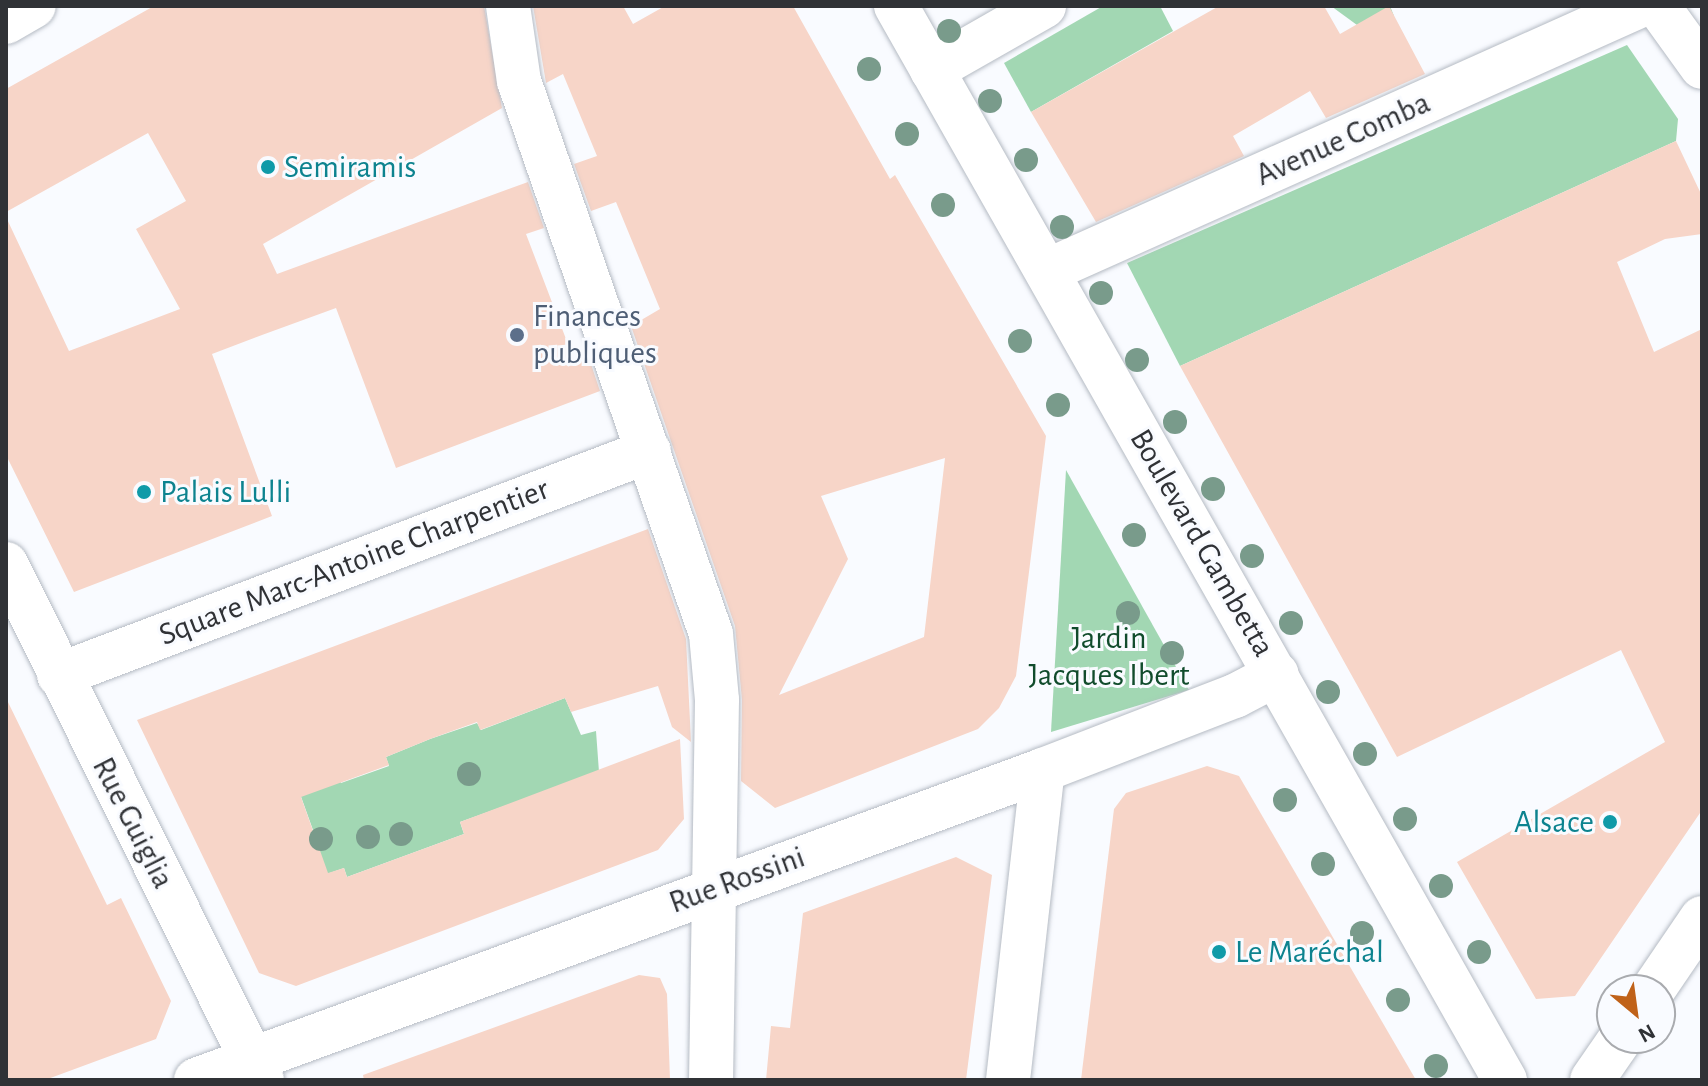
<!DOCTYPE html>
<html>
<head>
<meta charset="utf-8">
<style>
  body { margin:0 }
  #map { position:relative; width:1708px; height:1086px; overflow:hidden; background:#f9fbff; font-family:"Alegreya Sans",sans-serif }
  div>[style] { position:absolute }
  .green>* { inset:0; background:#a2d7b3 }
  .building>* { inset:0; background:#f7d5c8 }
  .roads { filter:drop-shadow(0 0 2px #b5bbc4) drop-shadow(0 0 2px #b5bbc4) }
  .minor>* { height:44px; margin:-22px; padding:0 22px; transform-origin:22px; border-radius:22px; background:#fff }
  .trees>* { width:24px; height:24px; margin:-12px; border-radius:50%; background:#799b8b }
  .dots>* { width:22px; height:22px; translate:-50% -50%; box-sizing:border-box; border:4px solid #f9fbff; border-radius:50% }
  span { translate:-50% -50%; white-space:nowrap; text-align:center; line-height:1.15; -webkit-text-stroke:6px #f9fbff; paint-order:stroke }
  .street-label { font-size:32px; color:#303236 }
  .culture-label { font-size:32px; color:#0d838f }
  .left { translate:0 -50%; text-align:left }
  .right { translate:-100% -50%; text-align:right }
  .service-label { font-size:32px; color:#4e5e75 }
  .park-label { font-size:32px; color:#114c2c }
  .frame { position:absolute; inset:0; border:8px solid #303236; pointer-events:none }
  .north { position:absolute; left:1596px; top:974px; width:80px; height:80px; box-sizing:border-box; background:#f9fbff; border:2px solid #a9abaf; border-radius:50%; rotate:151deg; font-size:22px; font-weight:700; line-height:32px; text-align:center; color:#303236 }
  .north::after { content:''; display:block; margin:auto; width:28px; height:36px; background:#c06219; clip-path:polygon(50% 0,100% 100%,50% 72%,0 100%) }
</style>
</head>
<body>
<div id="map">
  <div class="green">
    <i style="clip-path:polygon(1103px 6px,1160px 6px,1173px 31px,1031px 112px,1004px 63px)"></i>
    <i style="clip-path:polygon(1331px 6px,1390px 6px,1394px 16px,1357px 25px)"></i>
    <i style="clip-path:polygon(1627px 45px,1678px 119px,1676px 141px,1180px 366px,1127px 263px)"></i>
    <i style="clip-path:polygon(1066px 470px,1189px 690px,1051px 732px)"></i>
    <i style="clip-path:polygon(565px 698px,581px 735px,596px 731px,599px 772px,460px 822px,464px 834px,347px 877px,344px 868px,310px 880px,313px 830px,299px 791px,337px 776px,341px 783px,389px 766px,386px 757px,430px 739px,477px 723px,481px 730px)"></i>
  </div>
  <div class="building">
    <i style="clip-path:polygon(154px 6px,484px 6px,502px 108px,263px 244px,277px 274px,528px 182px,544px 228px,526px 234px,574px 360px,587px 352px,600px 391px,396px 468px,336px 308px,262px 335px,212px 354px,272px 516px,74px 592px,6px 455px,6px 217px,69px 351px,180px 309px,136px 229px,186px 201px,148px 133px,6px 212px,6px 89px)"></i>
    <i style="clip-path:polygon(evenodd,533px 6px,623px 6px,633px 24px,665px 6px,793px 6px,890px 179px,895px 175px,1046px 436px,1016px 676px,999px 708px,978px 729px,775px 808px,741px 781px,742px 700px,735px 626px,631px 326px,660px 309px,616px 202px,591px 211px,574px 164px,597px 156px,563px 74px,546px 83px,533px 6px,945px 458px,924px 637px,779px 695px,848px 559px,821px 496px,945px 458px)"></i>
    <i style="clip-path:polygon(1219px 6px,1324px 6px,1340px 34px,1389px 6px,1425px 74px,1326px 118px,1310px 91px,1233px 136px,1244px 156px,1096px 222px,1031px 112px)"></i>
    <i style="clip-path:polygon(1676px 141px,1702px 196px,1702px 234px,1665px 239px,1617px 262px,1654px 352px,1702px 329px,1702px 819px,1700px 813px,1575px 996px,1536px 999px,1457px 862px,1665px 742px,1621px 650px,1397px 757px,1180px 366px)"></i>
    <i style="clip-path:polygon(648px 529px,686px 639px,691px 742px,672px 727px,658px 686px,571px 712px,565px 698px,480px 730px,477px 722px,430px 739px,386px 757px,389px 765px,301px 797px,328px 873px,344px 868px,347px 877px,464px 834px,460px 822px,680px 739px,684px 819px,658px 850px,296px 986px,259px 973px,137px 720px)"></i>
    <i style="clip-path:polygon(6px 698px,107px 905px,121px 898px,171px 1001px,156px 1039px,45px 1080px,6px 1080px)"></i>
    <i style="clip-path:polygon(1207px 766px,1239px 776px,1416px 1080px,1081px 1080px,1114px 809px,1126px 793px)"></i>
    <i style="clip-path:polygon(956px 857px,992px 875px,966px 1080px,766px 1080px,771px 1026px,790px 1028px,803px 913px)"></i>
    <i style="clip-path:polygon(639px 975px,660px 978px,667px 994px,670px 1080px,364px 1080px,363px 1075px)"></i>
  </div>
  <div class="roads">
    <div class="minor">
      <i style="left:508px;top:6px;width:76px;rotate:81.7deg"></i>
      <i style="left:519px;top:81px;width:585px;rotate:70.85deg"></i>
      <i style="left:711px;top:634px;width:66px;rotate:84.8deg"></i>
      <i style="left:717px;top:700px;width:380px;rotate:90.9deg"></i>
      <i style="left:896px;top:6px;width:1235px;rotate:60.45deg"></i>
      <i style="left:1658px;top:6px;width:75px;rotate:54.2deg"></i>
      <i style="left:6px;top:22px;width:32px;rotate:-30deg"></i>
      <i style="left:932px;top:70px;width:129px;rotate:-29.7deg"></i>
      <i style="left:1047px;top:271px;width:649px;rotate:-24.11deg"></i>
      <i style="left:6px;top:564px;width:576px;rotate:63.61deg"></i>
      <i style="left:59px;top:675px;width:631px;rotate:-20.79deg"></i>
      <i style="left:1653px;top:990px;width:87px;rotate:-55.8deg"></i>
      <i style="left:196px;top:1080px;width:902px;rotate:-20.1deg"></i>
      <i style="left:1043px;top:770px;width:206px;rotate:-21.1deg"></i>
      <i style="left:1235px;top:696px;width:47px;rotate:-27.6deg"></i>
      <i style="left:1008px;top:1080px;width:312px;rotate:-83.6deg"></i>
      <i style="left:1592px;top:1080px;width:51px;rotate:-55.4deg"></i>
    </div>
  </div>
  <div class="trees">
    <i style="left:949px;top:31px"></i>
    <i style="left:869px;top:69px"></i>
    <i style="left:990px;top:101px"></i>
    <i style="left:907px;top:134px"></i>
    <i style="left:1026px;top:160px"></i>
    <i style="left:943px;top:205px"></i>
    <i style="left:1062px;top:227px"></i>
    <i style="left:1101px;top:293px"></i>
    <i style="left:1020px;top:341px"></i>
    <i style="left:1137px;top:360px"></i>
    <i style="left:1058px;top:405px"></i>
    <i style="left:1175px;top:422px"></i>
    <i style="left:1213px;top:489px"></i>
    <i style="left:1134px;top:535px"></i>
    <i style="left:1252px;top:556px"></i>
    <i style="left:1128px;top:613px"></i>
    <i style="left:1291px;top:623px"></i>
    <i style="left:1172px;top:653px"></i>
    <i style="left:1328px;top:692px"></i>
    <i style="left:1365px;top:754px"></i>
    <i style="left:469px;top:774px"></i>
    <i style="left:1285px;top:800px"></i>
    <i style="left:1405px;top:819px"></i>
    <i style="left:401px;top:834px"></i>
    <i style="left:368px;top:837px"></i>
    <i style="left:321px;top:839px"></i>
    <i style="left:1323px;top:864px"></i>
    <i style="left:1441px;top:886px"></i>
    <i style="left:1362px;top:933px"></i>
    <i style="left:1479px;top:952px"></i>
    <i style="left:1398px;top:1000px"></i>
    <i style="left:1436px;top:1066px"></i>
  </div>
  <div class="dots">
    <i style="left:268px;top:167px;background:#0f9aa8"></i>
    <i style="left:517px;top:335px;background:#5c6f8a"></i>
    <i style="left:144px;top:492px;background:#0f9aa8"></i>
    <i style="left:1610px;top:822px;background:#0f9aa8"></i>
    <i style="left:1219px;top:952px;background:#0f9aa8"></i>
  </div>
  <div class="street-label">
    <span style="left:1343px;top:139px;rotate:-24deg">Avenue Comba</span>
    <span style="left:1202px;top:543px;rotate:60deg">Boulevard Gambetta</span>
    <span style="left:354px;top:562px;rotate:-21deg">Square Marc-Antoine Charpentier</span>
    <span style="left:133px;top:823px;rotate:63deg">Rue Guiglia</span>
    <span style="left:737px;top:880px;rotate:-20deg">Rue Rossini</span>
  </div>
  <div class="culture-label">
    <span class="left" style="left:284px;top:167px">Semiramis</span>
    <span class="left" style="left:160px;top:492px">Palais Lulli</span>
    <span class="right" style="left:1594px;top:822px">Alsace</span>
    <span class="left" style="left:1235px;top:952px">Le Maréchal</span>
  </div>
  <div class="service-label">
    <span class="left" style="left:533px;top:335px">Finances<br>publiques</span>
  </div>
  <div class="park-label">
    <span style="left:1109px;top:657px">Jardin<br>Jacques Ibert</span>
  </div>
  <div class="frame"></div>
  <div class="north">N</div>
</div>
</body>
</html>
